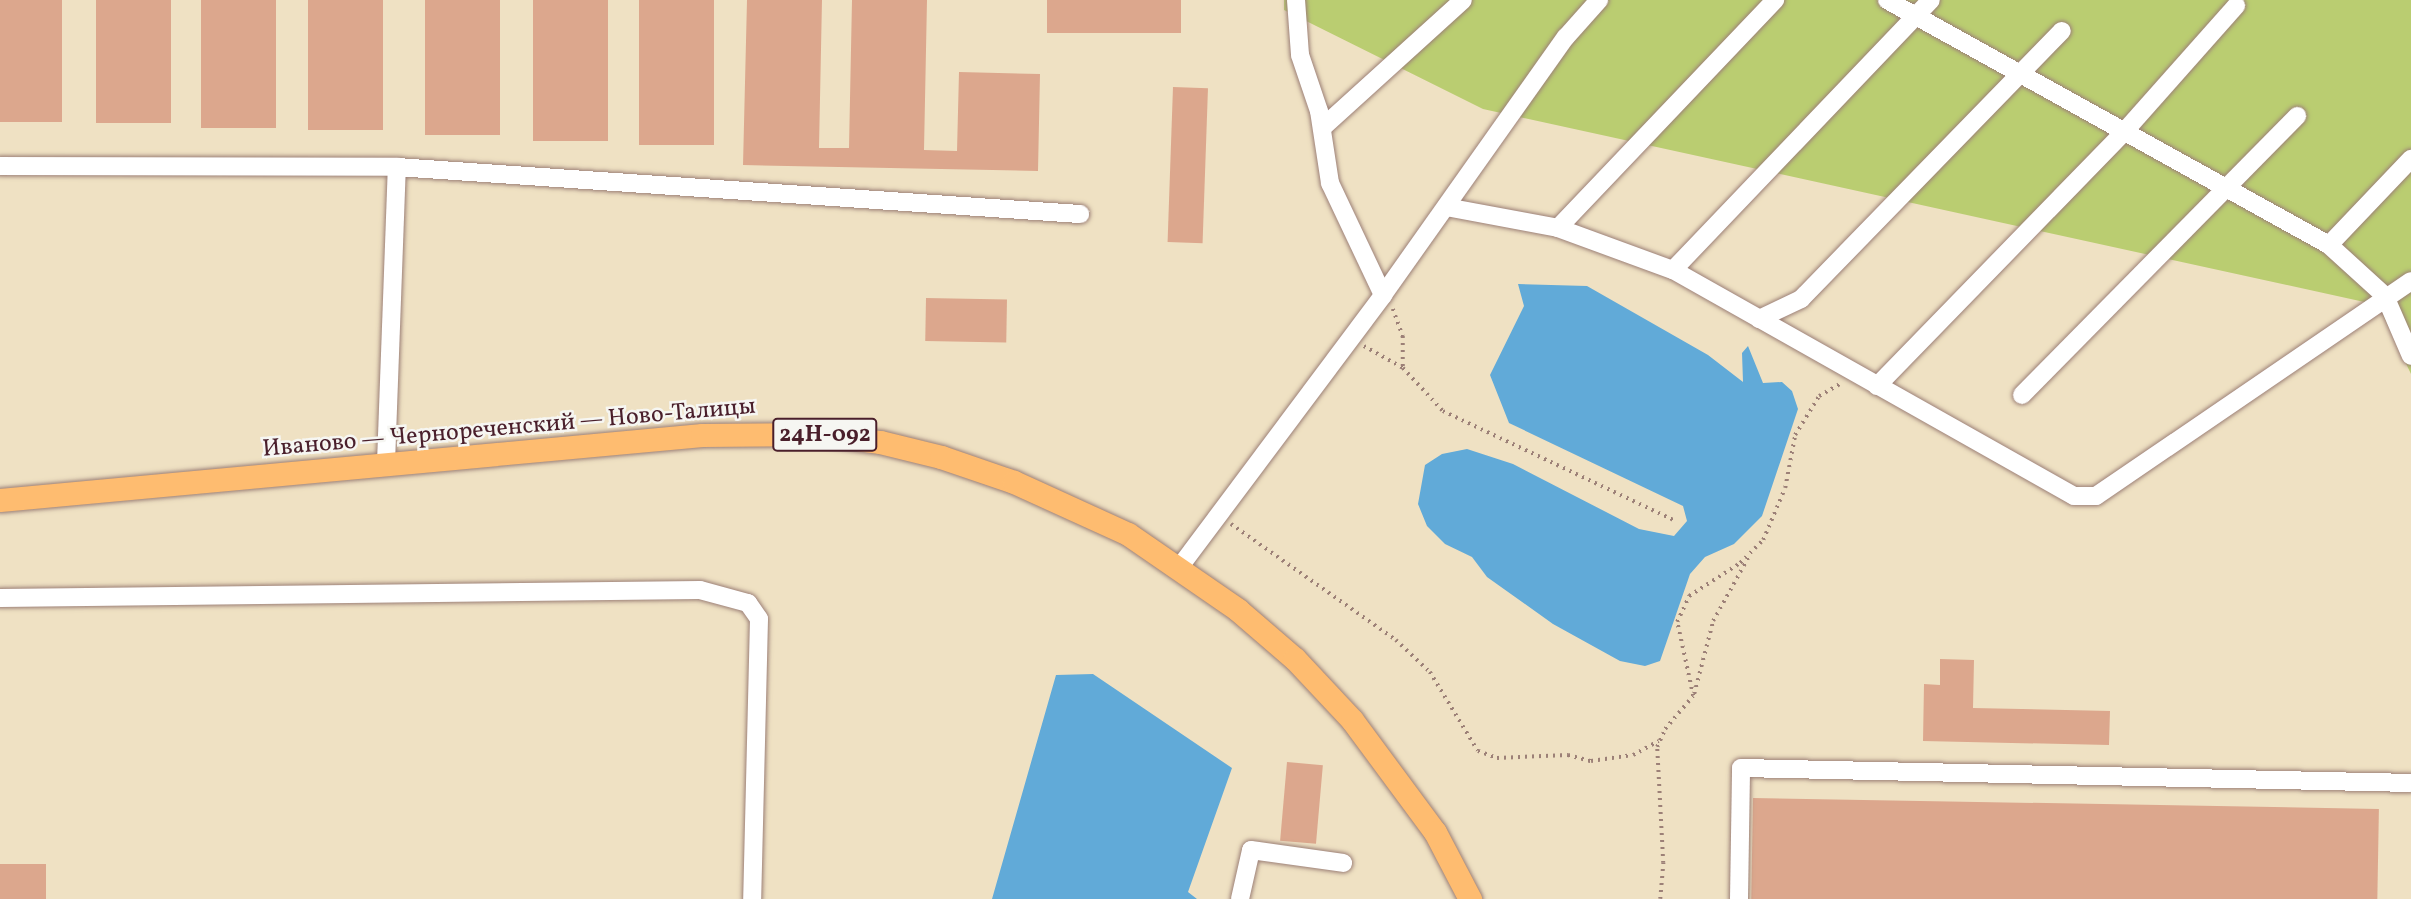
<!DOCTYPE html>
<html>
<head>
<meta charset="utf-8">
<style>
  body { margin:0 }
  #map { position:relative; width:2411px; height:899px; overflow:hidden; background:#efe1c3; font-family:Vollkorn,serif }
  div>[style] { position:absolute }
  .green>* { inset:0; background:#bacd71 }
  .water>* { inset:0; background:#61aad8 }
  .building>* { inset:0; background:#dca78d; transform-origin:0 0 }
  .path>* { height:3.5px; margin-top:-1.75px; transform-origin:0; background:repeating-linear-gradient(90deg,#9c8077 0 2px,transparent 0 7px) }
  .roads { filter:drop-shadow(0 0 2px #9c8077) drop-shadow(0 0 2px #9c8077) }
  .minor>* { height:18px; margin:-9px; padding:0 9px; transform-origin:9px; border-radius:9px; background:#fff }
  .major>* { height:23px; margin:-11.5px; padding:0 11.5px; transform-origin:11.5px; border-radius:11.5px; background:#febc70 }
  span { translate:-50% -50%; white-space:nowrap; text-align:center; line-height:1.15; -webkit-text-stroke:5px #f6f6f2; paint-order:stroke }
  .shield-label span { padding:2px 5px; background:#f6f6f2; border:2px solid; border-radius:5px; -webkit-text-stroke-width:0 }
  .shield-label { font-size:23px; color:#4a1f2b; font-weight:700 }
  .street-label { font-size:24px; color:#4a1f2b }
</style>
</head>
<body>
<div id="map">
  <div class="green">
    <i style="clip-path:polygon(1284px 0,2411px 0,2411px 374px,2378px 305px,1483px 109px,1284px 10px)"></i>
  </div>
  <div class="water">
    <i style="clip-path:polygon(1518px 284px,1587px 286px,1708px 355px,1743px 382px,1742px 353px,1748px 346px,1763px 383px,1782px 382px,1792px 391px,1798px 409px,1762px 516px,1734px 544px,1705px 557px,1690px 574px,1660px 661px,1645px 666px,1620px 661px,1553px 624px,1487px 577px,1472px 557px,1445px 544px,1427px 526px,1418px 504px,1425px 465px,1442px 454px,1467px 449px,1513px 464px,1639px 529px,1674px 536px,1687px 521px,1683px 506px,1509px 423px,1490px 375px,1524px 306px)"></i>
    <i style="clip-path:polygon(1093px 674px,1232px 768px,1188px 892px,1197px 899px,992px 899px,1056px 675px)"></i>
  </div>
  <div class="building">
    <i style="left:0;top:0;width:62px;height:122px"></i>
    <i style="left:96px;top:0;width:75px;height:123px"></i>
    <i style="left:201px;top:0;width:75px;height:128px"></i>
    <i style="left:308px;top:0;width:75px;height:130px"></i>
    <i style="left:425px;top:0;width:75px;height:135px"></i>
    <i style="left:533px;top:0;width:75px;height:141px"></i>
    <i style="left:639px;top:0;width:75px;height:145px"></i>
    <i style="clip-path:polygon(747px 0,822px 0,819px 148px,849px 148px,852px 0,927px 0,924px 150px,957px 151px,959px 72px,1040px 74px,1038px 171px,743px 165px)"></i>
    <i style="left:1047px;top:0;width:134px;height:33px"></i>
    <i style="left:1173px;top:87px;width:35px;height:155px;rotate:2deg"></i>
    <i style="left:926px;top:298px;width:81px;height:43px;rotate:1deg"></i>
    <i style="clip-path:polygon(1940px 659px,1974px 660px,1973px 708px,2110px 711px,2109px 745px,1923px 741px,1924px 684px,1940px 685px)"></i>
    <i style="left:1287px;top:762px;width:36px;height:79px;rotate:5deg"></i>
    <i style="left:1753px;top:798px;width:626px;height:101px;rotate:1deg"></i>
    <i style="left:0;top:864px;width:46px;height:35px"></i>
  </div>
  <div class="path">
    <i style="left:1393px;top:309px;width:29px;rotate:70deg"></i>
    <i style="left:1403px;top:336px;width:32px;rotate:90deg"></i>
    <i style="left:1364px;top:346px;width:45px;rotate:29.4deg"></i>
    <i style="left:1403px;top:368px;width:59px;rotate:47.1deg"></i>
    <i style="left:1443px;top:411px;width:258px;rotate:25.3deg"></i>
    <i style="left:1231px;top:524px;width:202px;rotate:35.1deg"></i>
    <i style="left:1396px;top:640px;width:47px;rotate:43.3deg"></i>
    <i style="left:1430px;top:672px;width:92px;rotate:58.7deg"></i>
    <i style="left:1478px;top:751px;width:20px;rotate:20deg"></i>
    <i style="left:1497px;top:758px;width:71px;rotate:-2.4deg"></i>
    <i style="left:1568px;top:755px;width:24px;rotate:15deg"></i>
    <i style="left:1591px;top:761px;width:42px;rotate:-8.1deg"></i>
    <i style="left:1633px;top:755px;width:29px;rotate:-29deg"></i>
    <i style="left:1694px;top:694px;width:75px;rotate:-75.4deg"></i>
    <i style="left:1713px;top:621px;width:74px;rotate:-61deg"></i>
    <i style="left:1660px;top:899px;width:36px;rotate:-85deg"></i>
    <i style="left:1663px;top:863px;width:116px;rotate:-93deg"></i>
    <i style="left:1657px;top:747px;width:20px;rotate:-66deg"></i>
    <i style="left:1665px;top:729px;width:43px;rotate:-49.7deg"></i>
    <i style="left:1693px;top:696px;width:76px;rotate:-102.2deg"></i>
    <i style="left:1677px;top:622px;width:29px;rotate:-65deg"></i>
    <i style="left:1689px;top:596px;width:61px;rotate:-32.9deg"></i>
    <i style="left:1740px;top:563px;width:33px;rotate:-45deg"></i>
    <i style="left:1763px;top:540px;width:56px;rotate:-67.1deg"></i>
    <i style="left:1785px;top:488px;width:54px;rotate:-79.3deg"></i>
    <i style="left:1795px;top:435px;width:46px;rotate:-58.4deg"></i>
    <i style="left:1819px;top:396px;width:24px;rotate:-30deg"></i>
  </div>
  <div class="roads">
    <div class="minor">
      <i style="left:1296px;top:0;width:55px;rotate:85.8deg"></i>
      <i style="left:1300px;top:55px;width:59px;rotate:71.3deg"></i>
      <i style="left:1319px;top:111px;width:73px;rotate:81.3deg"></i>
      <i style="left:1330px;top:183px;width:124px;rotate:64.7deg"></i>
      <i style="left:1887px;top:0;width:505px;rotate:29deg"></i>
      <i style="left:2329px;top:245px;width:76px;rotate:42.3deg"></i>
      <i style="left:2385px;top:296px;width:65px;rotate:66.6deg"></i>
      <i style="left:1322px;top:128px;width:190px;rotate:-42.2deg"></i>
      <i style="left:0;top:166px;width:397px;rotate:0.1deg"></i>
      <i style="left:397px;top:167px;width:685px;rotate:3.94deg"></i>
      <i style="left:1446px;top:207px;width:114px;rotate:10.6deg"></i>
      <i style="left:1558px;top:228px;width:122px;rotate:20.1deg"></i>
      <i style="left:1673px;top:270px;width:460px;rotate:29.4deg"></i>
      <i style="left:2074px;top:496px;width:22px"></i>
      <i style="left:2096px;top:496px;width:381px;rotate:-34.3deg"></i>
      <i style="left:1558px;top:228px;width:315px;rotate:-46.4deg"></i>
      <i style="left:2329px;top:245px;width:119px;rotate:-46.4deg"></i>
      <i style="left:1673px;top:270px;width:373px;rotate:-46.3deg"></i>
      <i style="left:1759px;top:319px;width:47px;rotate:-25.5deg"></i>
      <i style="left:1801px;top:299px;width:374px;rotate:-45.8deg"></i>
      <i style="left:1877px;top:386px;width:354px;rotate:-45.8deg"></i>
      <i style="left:2124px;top:132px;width:169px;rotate:-48.4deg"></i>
      <i style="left:2022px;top:395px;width:392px;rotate:-45.4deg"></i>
      <i style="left:386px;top:463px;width:296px;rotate:-87.9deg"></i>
      <i style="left:1179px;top:568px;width:341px;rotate:-53.2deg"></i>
      <i style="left:1383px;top:295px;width:316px;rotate:-54.7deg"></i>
      <i style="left:1566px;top:37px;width:50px;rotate:-48.3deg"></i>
      <i style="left:0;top:598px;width:700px;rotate:-0.65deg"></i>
      <i style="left:700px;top:590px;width:50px;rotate:15.2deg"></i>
      <i style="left:748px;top:603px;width:19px;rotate:55deg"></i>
      <i style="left:759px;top:619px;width:280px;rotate:91.4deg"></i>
      <i style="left:1240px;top:899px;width:50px;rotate:-77.3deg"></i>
      <i style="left:1251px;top:850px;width:93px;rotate:8deg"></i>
      <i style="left:1739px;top:899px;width:131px;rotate:-89.1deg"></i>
      <i style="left:1741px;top:768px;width:670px;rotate:1.28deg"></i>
    </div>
    <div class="major">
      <i style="left:0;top:500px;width:705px;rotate:-5.29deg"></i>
      <i style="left:702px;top:435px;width:117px;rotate:-0.5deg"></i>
      <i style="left:819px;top:434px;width:62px;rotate:7.5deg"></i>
      <i style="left:880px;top:442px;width:63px;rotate:13.8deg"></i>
      <i style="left:941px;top:457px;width:77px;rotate:18.9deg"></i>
      <i style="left:1014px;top:482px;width:125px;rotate:24.5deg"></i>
      <i style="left:1128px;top:534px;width:134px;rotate:34.6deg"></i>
      <i style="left:1238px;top:610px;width:75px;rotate:40.7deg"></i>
      <i style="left:1295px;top:659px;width:83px;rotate:46.9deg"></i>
      <i style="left:1352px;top:720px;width:139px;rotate:53.5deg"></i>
      <i style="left:1435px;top:832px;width:76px;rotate:62.4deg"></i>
    </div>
  </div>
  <div class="shield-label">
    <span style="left:825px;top:435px">24Н-092</span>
  </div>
  <div class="street-label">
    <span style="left:509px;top:429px;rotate:-5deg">Иваново — Чернореченский — Ново-Талицы</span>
  </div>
</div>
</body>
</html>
